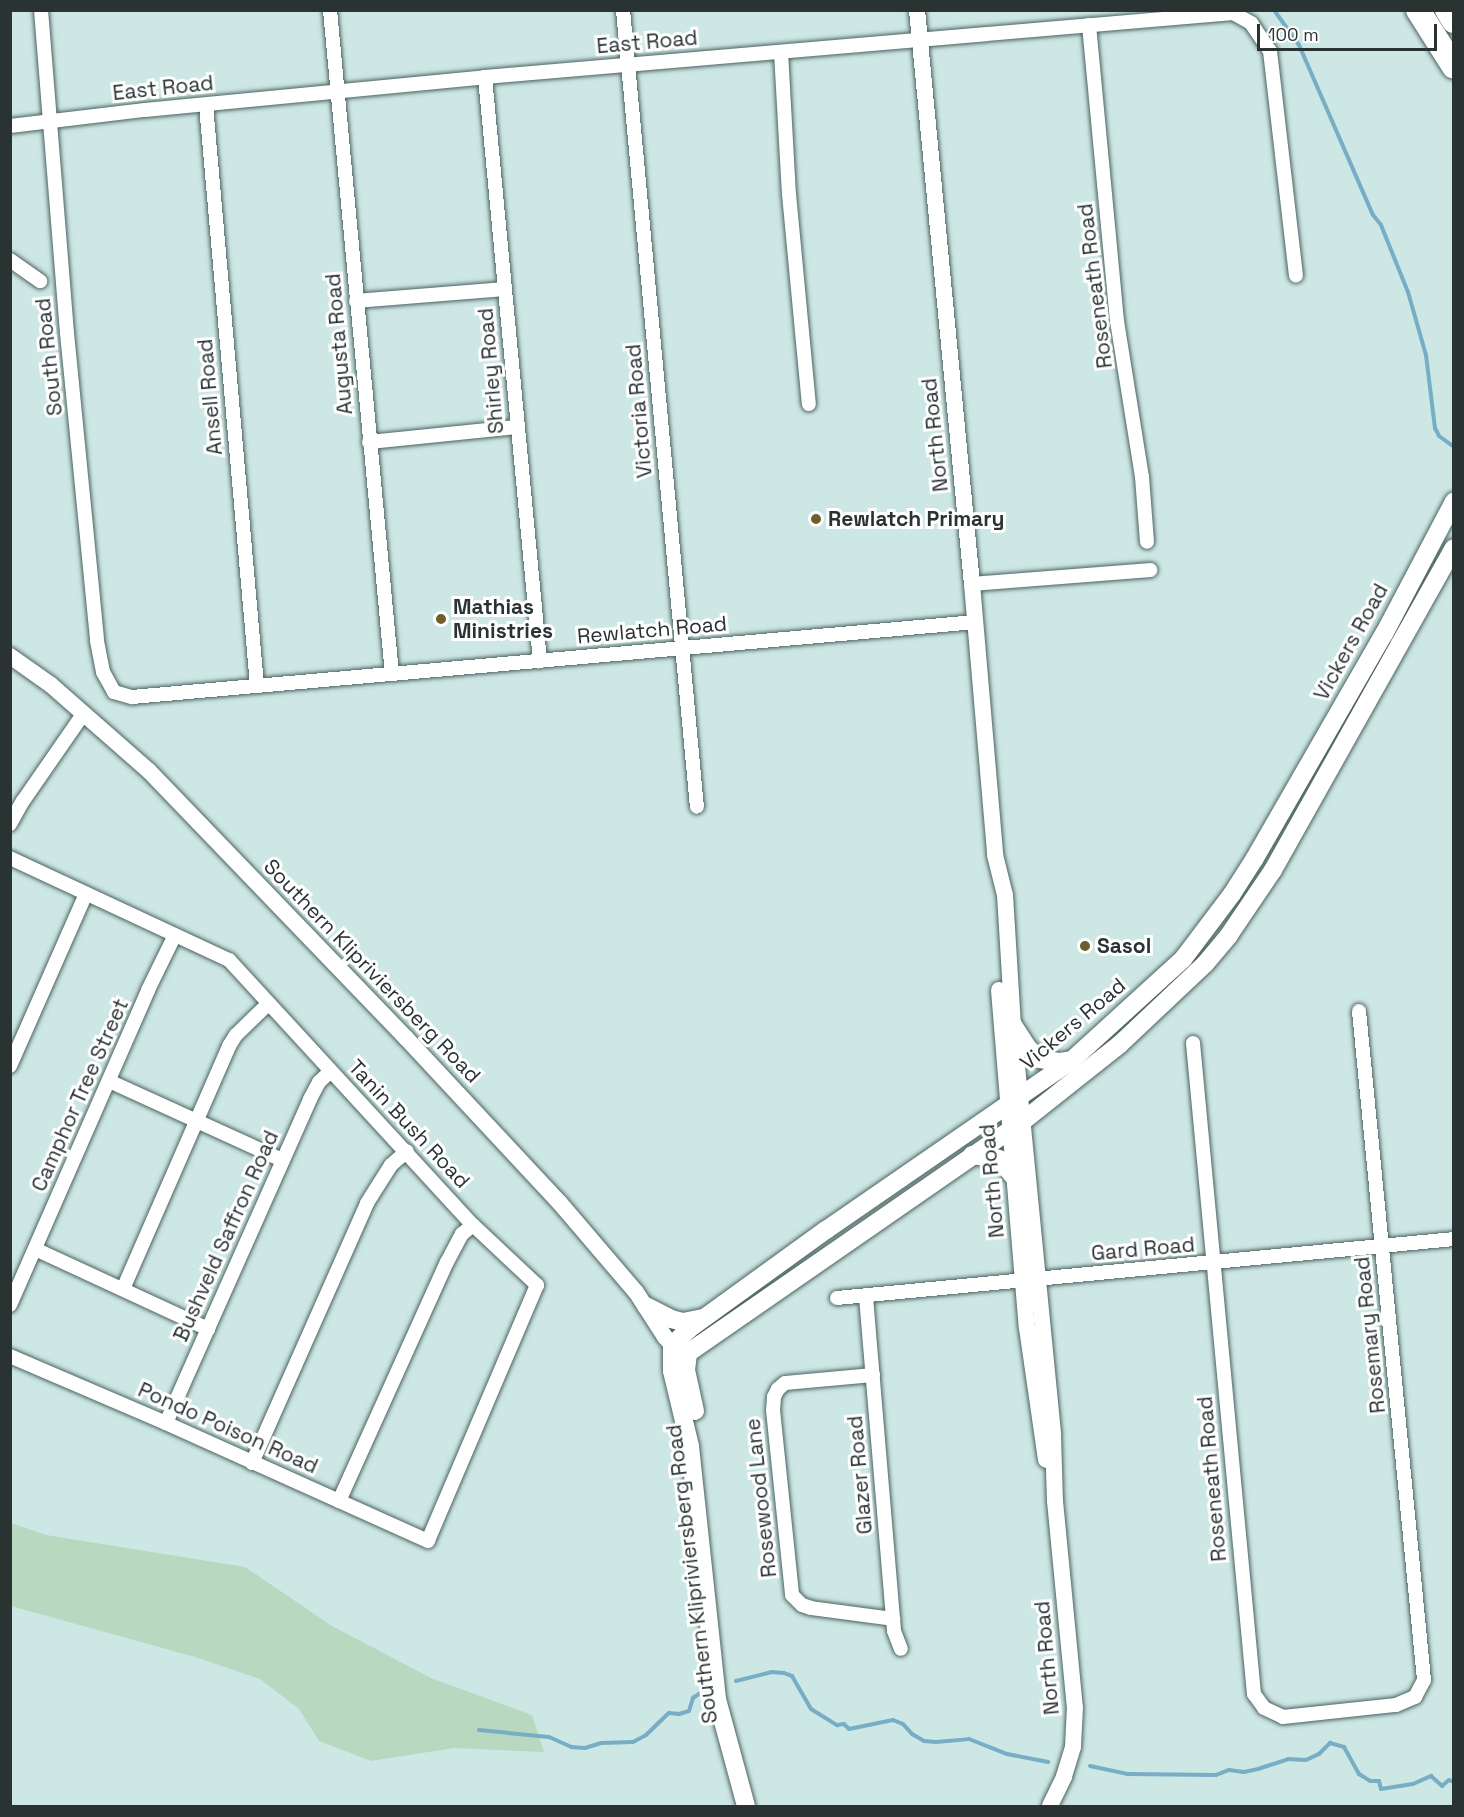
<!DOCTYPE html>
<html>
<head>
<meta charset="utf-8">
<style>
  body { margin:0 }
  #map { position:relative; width:1464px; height:1817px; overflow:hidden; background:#cde7e5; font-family:"Space Grotesk",sans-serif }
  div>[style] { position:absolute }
  .green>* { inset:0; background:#b9d8c0 }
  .stream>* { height:4px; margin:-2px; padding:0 2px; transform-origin:2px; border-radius:2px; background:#78adc6 }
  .roads { filter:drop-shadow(0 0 2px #4b6260) drop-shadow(0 0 2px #4b6260) }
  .minor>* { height:14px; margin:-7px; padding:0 7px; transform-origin:7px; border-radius:7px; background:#fff }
  .tertiary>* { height:16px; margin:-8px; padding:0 8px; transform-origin:8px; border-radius:8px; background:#fff }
  .secondary>* { height:18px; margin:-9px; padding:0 9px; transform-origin:9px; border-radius:9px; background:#fff }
  .motorway>* { height:24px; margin:-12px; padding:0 12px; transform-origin:12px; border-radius:12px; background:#fff }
  .dots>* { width:16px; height:16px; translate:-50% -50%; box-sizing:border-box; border:3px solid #fff; border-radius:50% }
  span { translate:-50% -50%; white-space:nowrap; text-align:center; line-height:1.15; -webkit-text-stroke:6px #fff; paint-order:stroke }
  .street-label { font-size:21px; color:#293332 }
  .poi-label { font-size:21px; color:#293332; font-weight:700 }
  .left { translate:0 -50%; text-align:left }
  .frame { position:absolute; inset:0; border:12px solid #293332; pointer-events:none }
  .scale { position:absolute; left:1257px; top:24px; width:180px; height:27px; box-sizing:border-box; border:3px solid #293332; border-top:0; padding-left:8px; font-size:18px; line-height:21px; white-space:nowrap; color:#293332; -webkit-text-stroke:4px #fff; paint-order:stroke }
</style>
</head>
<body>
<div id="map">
  <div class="green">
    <i style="clip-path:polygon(11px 1523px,46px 1535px,245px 1567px,332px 1626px,431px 1678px,532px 1715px,544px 1752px,454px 1748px,371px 1761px,319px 1741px,299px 1709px,260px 1679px,195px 1657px,11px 1606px)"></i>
  </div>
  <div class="stream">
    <i style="left:1274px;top:10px;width:43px;rotate:54.5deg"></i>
    <i style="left:1299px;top:45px;width:185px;rotate:66.5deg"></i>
    <i style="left:1373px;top:215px;width:13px;rotate:51deg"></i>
    <i style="left:1381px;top:225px;width:72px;rotate:68.1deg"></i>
    <i style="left:1408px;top:292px;width:66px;rotate:74.1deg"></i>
    <i style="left:1426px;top:355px;width:74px;rotate:83deg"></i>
    <i style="left:1435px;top:428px;width:9px;rotate:63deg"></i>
    <i style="left:1439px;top:436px;width:19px;rotate:36deg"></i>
    <i style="left:736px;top:1681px;width:37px;rotate:-14deg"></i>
    <i style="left:772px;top:1672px;width:12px;rotate:5deg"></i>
    <i style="left:784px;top:1673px;width:9px;rotate:21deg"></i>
    <i style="left:792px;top:1676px;width:38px;rotate:60deg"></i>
    <i style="left:811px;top:1709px;width:31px;rotate:32deg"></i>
    <i style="left:837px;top:1725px;width:7px;rotate:-8deg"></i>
    <i style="left:844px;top:1724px;width:7px;rotate:45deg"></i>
    <i style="left:849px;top:1729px;width:45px;rotate:-11.6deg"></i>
    <i style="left:893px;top:1720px;width:11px;rotate:22deg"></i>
    <i style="left:903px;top:1724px;width:13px;rotate:48deg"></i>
    <i style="left:912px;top:1734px;width:14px;rotate:30deg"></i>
    <i style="left:924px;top:1741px;width:12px;rotate:5deg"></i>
    <i style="left:936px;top:1742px;width:33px;rotate:-5deg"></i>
    <i style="left:969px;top:1739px;width:41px;rotate:21.5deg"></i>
    <i style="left:1007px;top:1754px;width:42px;rotate:11deg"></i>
    <i style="left:479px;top:1730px;width:70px;rotate:5.7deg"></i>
    <i style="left:549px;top:1737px;width:24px;rotate:24deg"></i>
    <i style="left:571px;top:1747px;width:14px;rotate:4deg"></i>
    <i style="left:585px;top:1748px;width:17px;rotate:-17deg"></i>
    <i style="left:601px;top:1743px;width:32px;rotate:-2deg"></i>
    <i style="left:633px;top:1742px;width:15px;rotate:-28deg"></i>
    <i style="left:646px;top:1735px;width:32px;rotate:-44deg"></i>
    <i style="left:669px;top:1713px;width:10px;rotate:6deg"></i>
    <i style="left:679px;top:1714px;width:10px;rotate:-17deg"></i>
    <i style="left:689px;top:1711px;width:14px;rotate:-73deg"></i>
    <i style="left:693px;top:1698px;width:16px;rotate:-35deg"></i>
    <i style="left:1090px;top:1766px;width:38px;rotate:12deg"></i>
    <i style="left:1127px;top:1774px;width:89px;rotate:0.6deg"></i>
    <i style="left:1216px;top:1775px;width:14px;rotate:-21deg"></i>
    <i style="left:1229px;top:1770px;width:15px;rotate:8deg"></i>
    <i style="left:1244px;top:1772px;width:14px;rotate:-12deg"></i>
    <i style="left:1258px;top:1769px;width:32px;rotate:-18deg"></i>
    <i style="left:1288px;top:1759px;width:18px;rotate:3deg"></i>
    <i style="left:1306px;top:1760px;width:14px;rotate:-25deg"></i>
    <i style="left:1319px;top:1754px;width:16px;rotate:-45deg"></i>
    <i style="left:1330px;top:1743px;width:15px;rotate:16deg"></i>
    <i style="left:1344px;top:1747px;width:31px;rotate:61deg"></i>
    <i style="left:1359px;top:1774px;width:13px;rotate:32deg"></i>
    <i style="left:1370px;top:1781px;width:9px"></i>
    <i style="left:1379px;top:1781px;width:8px;rotate:76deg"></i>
    <i style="left:1381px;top:1789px;width:32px;rotate:-9deg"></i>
    <i style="left:1413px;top:1784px;width:20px;rotate:-24deg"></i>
    <i style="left:1431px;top:1776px;width:15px;rotate:42deg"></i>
    <i style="left:1442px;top:1786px;width:9px;rotate:-41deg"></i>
    <i style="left:1449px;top:1780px;width:5px;rotate:22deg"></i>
  </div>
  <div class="roads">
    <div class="minor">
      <i style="left:41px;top:10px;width:324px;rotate:85.4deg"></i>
      <i style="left:67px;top:333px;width:309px;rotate:84.4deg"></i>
      <i style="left:97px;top:641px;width:32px;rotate:79deg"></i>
      <i style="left:103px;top:672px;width:23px;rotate:61deg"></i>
      <i style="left:114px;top:692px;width:19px;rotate:16deg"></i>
      <i style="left:132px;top:697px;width:846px;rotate:-5.08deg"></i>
      <i style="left:330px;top:10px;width:667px;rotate:84.67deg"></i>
      <i style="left:623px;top:10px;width:800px;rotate:84.7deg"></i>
      <i style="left:1089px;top:25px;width:297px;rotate:84.6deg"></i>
      <i style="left:1117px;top:321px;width:158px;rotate:80.9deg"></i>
      <i style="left:1142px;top:477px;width:65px;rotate:85.6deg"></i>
      <i style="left:781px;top:52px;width:142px;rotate:86.8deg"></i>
      <i style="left:789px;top:194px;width:211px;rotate:84.6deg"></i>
      <i style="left:485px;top:77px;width:587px;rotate:84.62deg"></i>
      <i style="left:206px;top:105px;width:583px;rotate:84.98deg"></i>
      <i style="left:10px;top:126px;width:136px;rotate:-6.8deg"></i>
      <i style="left:145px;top:110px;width:342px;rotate:-5.5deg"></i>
      <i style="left:485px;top:77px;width:751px;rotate:-4.89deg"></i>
      <i style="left:1233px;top:13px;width:21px;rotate:29deg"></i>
      <i style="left:1251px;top:23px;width:34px;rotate:56deg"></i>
      <i style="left:1270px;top:51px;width:226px;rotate:83.4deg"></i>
      <i style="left:10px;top:260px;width:37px;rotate:35deg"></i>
      <i style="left:356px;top:301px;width:149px;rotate:-4.6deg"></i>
      <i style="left:369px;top:442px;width:149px;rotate:-5.8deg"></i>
      <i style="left:972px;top:584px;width:179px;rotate:-4.5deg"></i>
      <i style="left:10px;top:824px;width:26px;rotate:-61deg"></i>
      <i style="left:23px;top:801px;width:107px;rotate:-55.3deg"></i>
      <i style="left:10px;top:858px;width:242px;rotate:25deg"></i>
      <i style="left:229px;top:960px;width:360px;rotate:47.4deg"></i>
      <i style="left:473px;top:1225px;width:88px;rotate:43.2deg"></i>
      <i style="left:537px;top:1285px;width:278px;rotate:113.1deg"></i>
      <i style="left:428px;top:1541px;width:287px;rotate:-155.8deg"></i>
      <i style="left:166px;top:1423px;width:170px;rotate:-156.8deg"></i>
      <i style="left:1193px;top:1043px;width:654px;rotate:84.65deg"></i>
      <i style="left:1254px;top:1694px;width:17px;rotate:54deg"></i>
      <i style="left:1264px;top:1708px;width:21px;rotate:25deg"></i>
      <i style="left:1283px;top:1717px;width:114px;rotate:-6.1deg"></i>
      <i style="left:1396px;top:1705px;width:21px;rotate:-23deg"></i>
      <i style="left:1415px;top:1697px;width:19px;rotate:-62deg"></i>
      <i style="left:1424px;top:1680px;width:672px;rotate:-95.55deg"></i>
      <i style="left:10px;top:1066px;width:188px;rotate:-66.2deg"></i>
      <i style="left:109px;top:1081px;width:190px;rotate:24.5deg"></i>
      <i style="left:35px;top:1249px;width:191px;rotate:24.8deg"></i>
      <i style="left:123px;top:1289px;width:265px;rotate:-66.4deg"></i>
      <i style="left:229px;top:1046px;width:13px;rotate:-58deg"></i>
      <i style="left:236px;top:1035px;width:45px;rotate:-44.1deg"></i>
      <i style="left:866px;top:1297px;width:335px;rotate:85.2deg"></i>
      <i style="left:894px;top:1631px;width:19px;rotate:69deg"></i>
      <i style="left:837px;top:1298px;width:620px;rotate:-5.46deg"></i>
      <i style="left:10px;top:1305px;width:344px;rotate:-66.3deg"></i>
      <i style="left:148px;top:990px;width:61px;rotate:-63.9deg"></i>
      <i style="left:873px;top:1375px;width:88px;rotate:174.8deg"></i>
      <i style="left:785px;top:1383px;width:9px;rotate:139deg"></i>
      <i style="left:778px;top:1389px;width:9px;rotate:117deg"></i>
      <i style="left:774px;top:1397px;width:13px;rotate:94deg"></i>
      <i style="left:773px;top:1410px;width:186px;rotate:84.1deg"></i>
      <i style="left:792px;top:1595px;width:14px;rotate:45deg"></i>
      <i style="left:802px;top:1605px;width:9px;rotate:18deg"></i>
      <i style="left:811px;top:1608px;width:83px;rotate:7.6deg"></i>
      <i style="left:166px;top:1423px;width:355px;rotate:-66deg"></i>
      <i style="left:310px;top:1099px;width:19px;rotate:-62deg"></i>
      <i style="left:319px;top:1082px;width:16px;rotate:-43deg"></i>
      <i style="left:252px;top:1463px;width:284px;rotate:-66.1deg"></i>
      <i style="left:367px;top:1203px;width:45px;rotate:-57.7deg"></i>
      <i style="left:391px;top:1165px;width:21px;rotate:-41deg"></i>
      <i style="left:339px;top:1501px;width:262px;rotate:-65.7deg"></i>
      <i style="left:447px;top:1262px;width:32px;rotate:-62deg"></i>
      <i style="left:462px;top:1234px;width:14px;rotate:-39deg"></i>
    </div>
    <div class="tertiary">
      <i style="left:917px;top:10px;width:577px;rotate:84.53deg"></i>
      <i style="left:972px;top:584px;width:272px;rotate:85.1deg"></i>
      <i style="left:995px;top:855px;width:41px;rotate:76deg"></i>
      <i style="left:1005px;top:895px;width:130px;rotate:86.5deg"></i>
      <i style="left:1013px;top:1025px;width:412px;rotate:84.4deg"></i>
      <i style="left:1053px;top:1435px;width:66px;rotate:88.3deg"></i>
      <i style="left:1055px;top:1501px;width:207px;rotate:84.5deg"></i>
      <i style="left:1075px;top:1707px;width:40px;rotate:92.9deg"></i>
      <i style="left:1073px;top:1747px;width:31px;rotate:107deg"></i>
      <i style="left:1064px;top:1777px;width:32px;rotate:116deg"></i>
      <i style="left:10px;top:656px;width:50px;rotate:35.3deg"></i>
      <i style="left:51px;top:685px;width:130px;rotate:41.3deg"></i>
      <i style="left:149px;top:771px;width:371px;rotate:46.1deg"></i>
      <i style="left:406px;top:1038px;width:224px;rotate:47deg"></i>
      <i style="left:559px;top:1202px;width:118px;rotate:49.5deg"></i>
      <i style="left:636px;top:1292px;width:54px;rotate:57.2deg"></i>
      <i style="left:665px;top:1337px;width:11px;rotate:49deg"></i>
      <i style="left:672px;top:1345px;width:11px;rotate:27deg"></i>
      <i style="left:999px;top:990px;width:339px;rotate:85.3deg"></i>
      <i style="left:1027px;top:1328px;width:133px;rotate:81.8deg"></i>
    </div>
    <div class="secondary">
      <i style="left:1013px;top:1025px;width:27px;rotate:57deg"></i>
      <i style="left:1028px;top:1048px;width:16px;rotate:43deg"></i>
      <i style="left:1040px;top:1059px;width:20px;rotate:9deg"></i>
      <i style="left:1060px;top:1062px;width:12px;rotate:-9deg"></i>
      <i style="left:972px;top:1155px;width:27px;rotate:8deg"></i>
      <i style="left:999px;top:1159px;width:23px;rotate:50deg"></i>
      <i style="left:646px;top:1306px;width:28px;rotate:27deg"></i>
      <i style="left:671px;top:1319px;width:12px;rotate:14deg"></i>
      <i style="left:683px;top:1322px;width:20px;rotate:-11deg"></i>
      <i style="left:695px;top:1411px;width:42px;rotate:-102.4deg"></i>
      <i style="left:686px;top:1370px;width:17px;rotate:-83deg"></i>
      <i style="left:688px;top:1353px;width:407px;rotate:-34.7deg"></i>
      <i style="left:1023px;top:1121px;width:122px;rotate:-38.4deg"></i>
      <i style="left:1119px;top:1045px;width:118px;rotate:-43.3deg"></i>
      <i style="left:1205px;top:964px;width:38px;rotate:-50deg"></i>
      <i style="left:1229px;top:935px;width:78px;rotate:-55.9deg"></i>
      <i style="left:1273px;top:870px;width:369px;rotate:-60.7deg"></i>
      <i style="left:746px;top:1806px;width:111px;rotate:-105.2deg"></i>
      <i style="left:717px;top:1699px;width:254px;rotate:-96.1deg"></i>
      <i style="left:690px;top:1446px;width:77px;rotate:-103.5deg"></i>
      <i style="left:672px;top:1371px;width:26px;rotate:-90deg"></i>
      <i style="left:672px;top:1345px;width:23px;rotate:-43deg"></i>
      <i style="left:689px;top:1329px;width:169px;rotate:-35.9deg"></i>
      <i style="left:826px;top:1230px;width:299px;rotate:-34.6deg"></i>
      <i style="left:1072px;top:1060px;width:150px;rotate:-42.3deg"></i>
      <i style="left:1183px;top:959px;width:81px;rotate:-53deg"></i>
      <i style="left:1232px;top:894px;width:43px;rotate:-57.4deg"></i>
      <i style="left:1255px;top:858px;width:258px;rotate:-60.1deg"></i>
      <i style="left:1384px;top:634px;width:150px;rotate:-62.2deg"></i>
    </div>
    <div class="motorway">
      <i style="left:1418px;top:10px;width:67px;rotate:57.7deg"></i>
      <i style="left:1447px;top:10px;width:13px;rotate:58deg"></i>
    </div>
  </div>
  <div class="dots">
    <i style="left:816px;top:519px;background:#6d5f2c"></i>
    <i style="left:441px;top:619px;background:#6d5f2c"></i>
    <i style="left:1085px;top:946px;background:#6d5f2c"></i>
  </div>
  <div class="street-label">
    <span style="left:647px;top:42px;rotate:-5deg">East Road</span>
    <span style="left:163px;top:88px;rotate:-6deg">East Road</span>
    <span style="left:1095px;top:286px;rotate:-97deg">Roseneath Road</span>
    <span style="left:339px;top:344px;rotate:-95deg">Augusta Road</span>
    <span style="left:49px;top:357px;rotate:-96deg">South Road</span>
    <span style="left:491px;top:371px;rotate:-95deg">Shirley Road</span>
    <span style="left:210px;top:397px;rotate:-95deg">Ansell Road</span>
    <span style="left:639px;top:411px;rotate:-95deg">Victoria Road</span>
    <span style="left:935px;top:435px;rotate:-96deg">North Road</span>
    <span style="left:652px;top:630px;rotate:-5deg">Rewlatch Road</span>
    <span style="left:1351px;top:642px;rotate:-61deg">Vickers Road</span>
    <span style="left:372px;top:971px;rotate:46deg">Southern Klipriviersberg Road</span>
    <span style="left:1073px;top:1024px;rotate:-40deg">Vickers Road</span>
    <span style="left:80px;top:1095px;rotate:-66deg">Camphor Tree Street</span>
    <span style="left:409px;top:1124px;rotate:47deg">Tanin Bush Road</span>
    <span style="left:992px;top:1181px;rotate:-95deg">North Road</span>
    <span style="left:226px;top:1236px;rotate:-66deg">Bushveld Saffron Road</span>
    <span style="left:1143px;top:1249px;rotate:-5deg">Gard Road</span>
    <span style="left:1370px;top:1335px;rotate:-96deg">Rosemary Road</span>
    <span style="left:228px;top:1428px;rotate:24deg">Pondo Poison Road</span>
    <span style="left:860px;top:1475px;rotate:-95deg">Glazer Road</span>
    <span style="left:1212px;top:1479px;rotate:-95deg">Roseneath Road</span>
    <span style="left:761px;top:1498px;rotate:-96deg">Rosewood Lane</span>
    <span style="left:692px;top:1574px;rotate:-97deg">Southern Klipriviersberg Road</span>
    <span style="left:1047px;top:1658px;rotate:-95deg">North Road</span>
  </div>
  <div class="poi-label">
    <span class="left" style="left:828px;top:519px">Rewlatch Primary</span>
    <span class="left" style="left:453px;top:619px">Mathias<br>Ministries</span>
    <span class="left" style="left:1097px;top:946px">Sasol</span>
  </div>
  <div class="frame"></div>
  <div class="scale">100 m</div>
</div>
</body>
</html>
